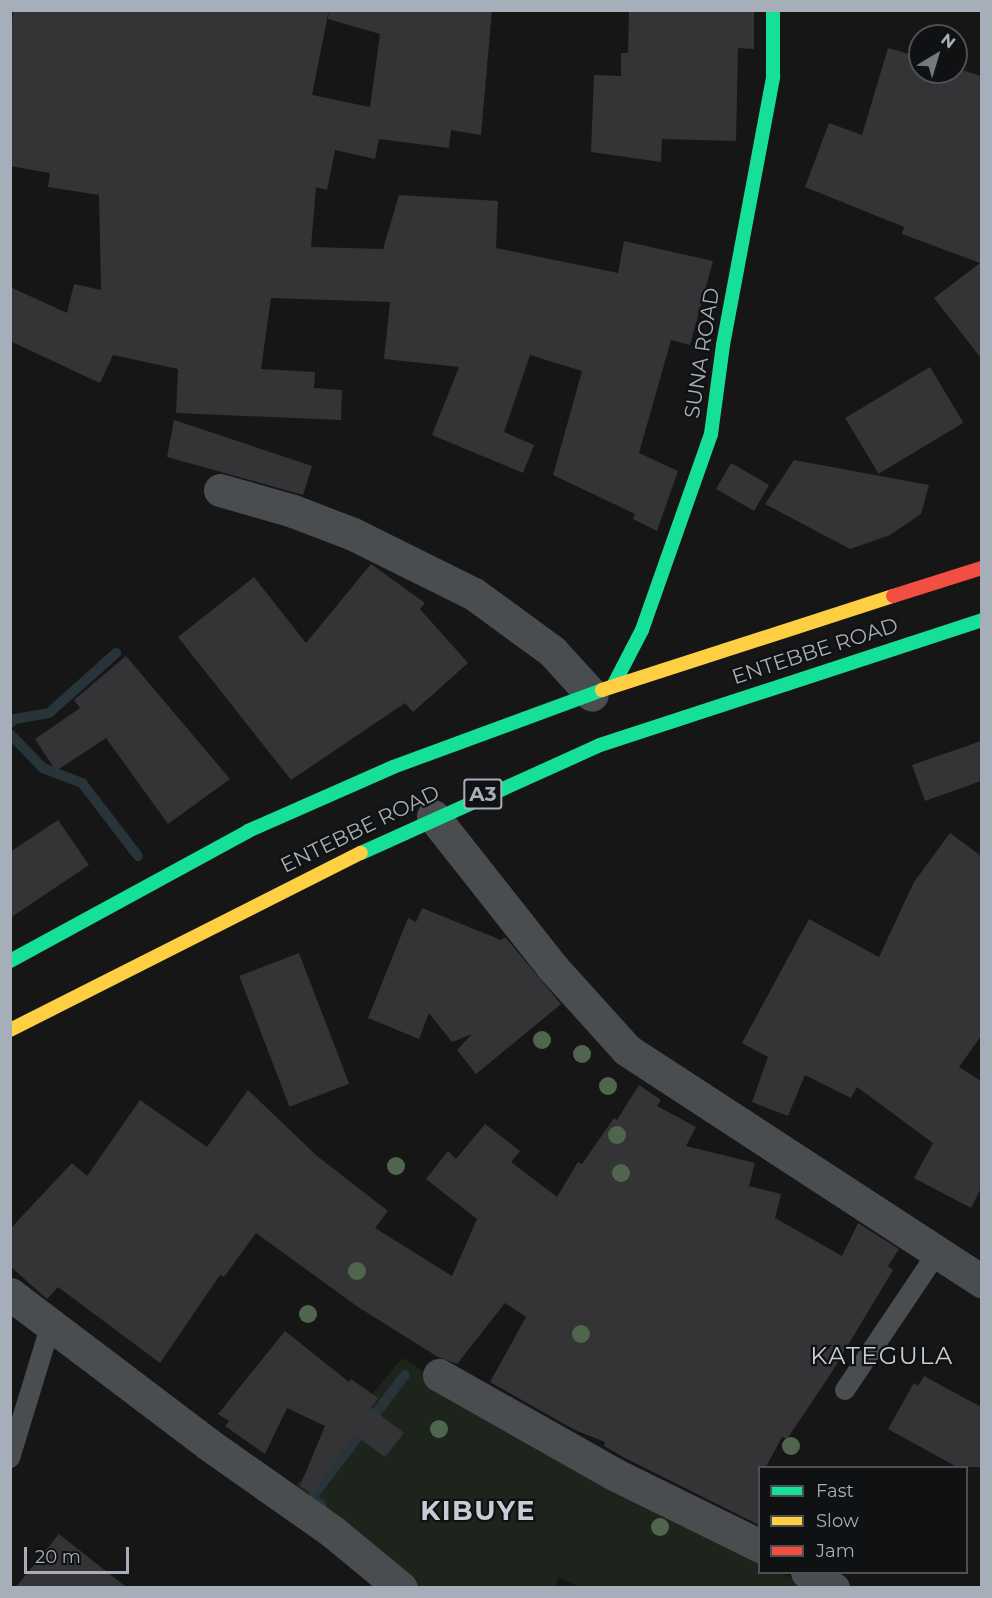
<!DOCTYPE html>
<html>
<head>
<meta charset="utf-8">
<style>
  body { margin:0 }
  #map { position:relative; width:992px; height:1598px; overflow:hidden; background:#161616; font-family:Montserrat,sans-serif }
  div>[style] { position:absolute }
  .green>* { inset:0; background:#1c241c }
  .stream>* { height:10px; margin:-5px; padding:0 5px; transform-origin:5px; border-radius:5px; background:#283439 }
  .building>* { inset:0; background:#343436; transform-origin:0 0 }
  .lane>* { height:20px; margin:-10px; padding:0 10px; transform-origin:10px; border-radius:10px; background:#4a4d4f }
  .street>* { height:33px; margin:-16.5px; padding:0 16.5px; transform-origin:16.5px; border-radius:16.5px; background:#4a4d4f }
  .fast>* { height:14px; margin:-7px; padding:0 7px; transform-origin:7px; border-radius:7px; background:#16e098 }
  .slow>* { height:14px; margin:-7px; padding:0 7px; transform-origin:7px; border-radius:7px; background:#ffcf43 }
  .jam>* { height:14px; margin:-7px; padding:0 7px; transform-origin:7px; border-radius:7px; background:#f24e42 }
  .trees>* { width:18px; height:18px; margin:-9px; border-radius:50%; background:#50654e }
  span { translate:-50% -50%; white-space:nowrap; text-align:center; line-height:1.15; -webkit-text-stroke:4.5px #101112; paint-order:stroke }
  .shield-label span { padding:2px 4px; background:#101112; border:2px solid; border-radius:4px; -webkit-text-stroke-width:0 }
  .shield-label { font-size:20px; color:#a6afb9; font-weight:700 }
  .street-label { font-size:21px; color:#a6afb9 }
  .quarter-label { font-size:24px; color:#c7cdd4; letter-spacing:1.5px }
  .district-label { font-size:27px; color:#c7cdd4; font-weight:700; letter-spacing:1.5px }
  .frame { position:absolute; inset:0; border:12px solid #a6afb9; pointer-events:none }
  .legend { position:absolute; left:758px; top:1466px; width:210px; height:108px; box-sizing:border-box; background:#101112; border:2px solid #4c5055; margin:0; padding:8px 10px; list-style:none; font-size:18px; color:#a6afb9 }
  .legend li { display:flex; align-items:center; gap:12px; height:30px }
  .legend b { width:30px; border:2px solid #4c5055 }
  .north { position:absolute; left:908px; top:24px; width:60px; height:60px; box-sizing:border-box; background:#101112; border:2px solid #4c5055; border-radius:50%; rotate:38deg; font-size:16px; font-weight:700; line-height:24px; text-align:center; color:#a6afb9 }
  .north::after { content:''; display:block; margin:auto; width:21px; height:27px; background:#747980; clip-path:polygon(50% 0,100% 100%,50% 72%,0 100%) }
  .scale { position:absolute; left:24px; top:1547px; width:105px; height:27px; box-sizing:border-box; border:3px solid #a6afb9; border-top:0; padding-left:8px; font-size:18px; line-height:21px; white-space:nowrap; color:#a6afb9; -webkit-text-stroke:4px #101112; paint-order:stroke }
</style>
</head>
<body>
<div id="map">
  <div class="green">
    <i style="clip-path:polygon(402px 1358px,577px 1465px,759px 1560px,760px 1572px,781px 1573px,808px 1587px,581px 1588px,559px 1577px,554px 1587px,406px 1587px,294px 1488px)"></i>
  </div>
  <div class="stream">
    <i style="left:10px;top:723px;width:6px;rotate:-39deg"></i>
    <i style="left:15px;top:719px;width:35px;rotate:-10deg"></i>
    <i style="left:49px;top:713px;width:90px;rotate:-41.8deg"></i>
    <i style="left:10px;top:734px;width:47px;rotate:45.9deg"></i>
    <i style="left:43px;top:768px;width:42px;rotate:21deg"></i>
    <i style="left:82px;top:783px;width:92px;rotate:52.5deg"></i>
    <i style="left:322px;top:1506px;width:13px;rotate:-138deg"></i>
    <i style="left:312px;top:1497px;width:153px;rotate:-52.7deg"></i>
  </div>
  <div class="building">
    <i style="clip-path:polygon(evenodd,14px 10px,492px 10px,481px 135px,451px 130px,449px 148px,379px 139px,375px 159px,335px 150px,327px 190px,316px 187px,311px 247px,383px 249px,399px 195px,498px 201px,496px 248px,618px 273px,624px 241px,713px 261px,690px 345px,671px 340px,639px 453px,678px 471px,657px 531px,633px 519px,635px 514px,553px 475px,582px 371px,530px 355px,504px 432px,534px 445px,523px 473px,432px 435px,459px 367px,384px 359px,390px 302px,271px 298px,261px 369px,315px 372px,314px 388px,342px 390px,341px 420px,176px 413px,178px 369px,113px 355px,100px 383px,10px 341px,10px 287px,67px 313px,74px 284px,101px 290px,99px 195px,48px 187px,50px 173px,10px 166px,10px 28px,14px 10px,329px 10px,328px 19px,380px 34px,370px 107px,312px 95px,329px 10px)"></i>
    <i style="clip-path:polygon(629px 10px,754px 10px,754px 49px,738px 48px,736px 141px,662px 139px,661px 162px,591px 152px,594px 75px,621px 76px,621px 53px,628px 53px)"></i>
    <i style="clip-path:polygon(888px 48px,920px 57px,920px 72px,956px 72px,956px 68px,981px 76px,981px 358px,934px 298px,980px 263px,902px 234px,904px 227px,805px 187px,829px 123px,862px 135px)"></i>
    <i style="left:930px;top:367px;width:65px;height:99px;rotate:59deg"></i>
    <i style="clip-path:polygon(174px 420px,312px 466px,303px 495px,167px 457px)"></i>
    <i style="clip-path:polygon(794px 460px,929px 485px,921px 514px,890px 535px,850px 549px,765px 504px)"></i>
    <i style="left:731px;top:463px;width:44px;height:30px;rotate:30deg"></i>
    <i style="clip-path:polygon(371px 564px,425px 603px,420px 609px,468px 663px,413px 712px,405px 703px,291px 780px,178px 637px,254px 577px,306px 643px)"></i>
    <i style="clip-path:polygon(126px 656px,230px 779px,168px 824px,106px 738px,56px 771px,35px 739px,80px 708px,74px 700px)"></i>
    <i style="clip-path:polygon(981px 741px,981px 781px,925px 801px,912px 765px)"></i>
    <i style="clip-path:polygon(58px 820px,89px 865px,10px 918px,10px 852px)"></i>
    <i style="clip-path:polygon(950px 833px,981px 856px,981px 1036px,959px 1067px,981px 1081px,981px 1188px,971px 1208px,914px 1178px,933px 1143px,857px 1087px,851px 1098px,805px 1075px,788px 1116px,752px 1102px,768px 1057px,742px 1043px,809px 919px,879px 957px,914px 882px)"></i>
    <i style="clip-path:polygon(422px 908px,501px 940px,505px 937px,561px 1004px,476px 1074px,457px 1050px,472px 1034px,452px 1042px,429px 1013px,419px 1039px,368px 1018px,408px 918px,416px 922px)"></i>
    <i style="left:299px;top:953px;width:140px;height:64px;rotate:69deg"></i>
    <i style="clip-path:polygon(639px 1085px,661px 1100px,657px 1106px,696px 1127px,686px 1146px,755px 1163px,749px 1186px,781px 1194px,775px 1218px,842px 1256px,858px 1223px,899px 1249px,888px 1266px,893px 1270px,830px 1375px,787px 1439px,782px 1437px,766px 1467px,759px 1467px,759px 1525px,625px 1458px,604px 1446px,605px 1442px,575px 1430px,490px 1382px,526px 1317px,505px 1303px,457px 1364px,438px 1357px,358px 1307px,256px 1233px,224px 1277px,220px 1275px,160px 1363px,58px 1287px,47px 1299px,10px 1266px,10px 1229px,72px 1163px,87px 1176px,140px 1100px,207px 1147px,248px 1090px,317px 1156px,388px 1211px,375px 1228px,452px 1276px,477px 1219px,426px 1179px,448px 1151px,456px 1159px,485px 1124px,520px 1151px,511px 1162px,557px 1197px,578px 1162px,582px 1164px,614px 1118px,617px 1120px)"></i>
    <i style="clip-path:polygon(285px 1331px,349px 1382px,351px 1379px,378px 1398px,371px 1408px,404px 1433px,385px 1457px,354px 1434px,312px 1494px,300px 1486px,325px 1426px,287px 1408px,265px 1454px,225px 1426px,229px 1421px,218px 1414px)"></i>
    <i style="clip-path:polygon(924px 1376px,981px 1407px,981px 1467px,957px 1467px,888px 1429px,914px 1383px,918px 1386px)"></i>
    <i style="clip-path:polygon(59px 1534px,126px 1587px,16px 1587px)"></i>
  </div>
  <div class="lane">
    <i style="left:845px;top:1390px;width:165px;rotate:-56.1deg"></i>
    <i style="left:10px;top:1458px;width:140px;rotate:-73deg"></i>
  </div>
  <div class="street">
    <i style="left:220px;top:490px;width:76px;rotate:16deg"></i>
    <i style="left:293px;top:511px;width:64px;rotate:21deg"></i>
    <i style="left:353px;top:534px;width:135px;rotate:26.4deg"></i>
    <i style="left:474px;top:594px;width:97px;rotate:36.2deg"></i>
    <i style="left:552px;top:651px;width:59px;rotate:47.7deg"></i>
    <i style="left:433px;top:816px;width:194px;rotate:51.7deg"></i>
    <i style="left:553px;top:968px;width:110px;rotate:47.9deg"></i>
    <i style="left:627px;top:1050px;width:424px;rotate:33.1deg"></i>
    <i style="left:10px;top:1294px;width:248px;rotate:37.1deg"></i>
    <i style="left:208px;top:1444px;width:153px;rotate:35.1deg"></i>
    <i style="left:333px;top:1532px;width:88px;rotate:39.5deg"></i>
    <i style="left:439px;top:1375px;width:203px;rotate:29.5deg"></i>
    <i style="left:616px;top:1475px;width:161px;rotate:26.2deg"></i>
    <i style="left:807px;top:1572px;width:31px;rotate:32deg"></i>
  </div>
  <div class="fast">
    <i style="left:613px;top:686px;width:63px;rotate:-62.6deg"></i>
    <i style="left:642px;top:630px;width:208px;rotate:-70.6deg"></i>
    <i style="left:711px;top:434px;width:90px;rotate:-82.3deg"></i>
    <i style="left:723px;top:345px;width:273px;rotate:-79.4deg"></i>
    <i style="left:773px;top:77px;width:67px;rotate:-90deg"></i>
    <i style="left:361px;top:853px;width:262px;rotate:-24.3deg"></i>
    <i style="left:600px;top:745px;width:402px;rotate:-18.1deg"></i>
    <i style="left:10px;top:961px;width:271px;rotate:-28.6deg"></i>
    <i style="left:248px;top:831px;width:158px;rotate:-23.8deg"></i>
    <i style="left:393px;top:767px;width:223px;rotate:-20.2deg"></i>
  </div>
  <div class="slow">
    <i style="left:602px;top:690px;width:306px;rotate:-17.9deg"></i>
    <i style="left:10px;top:1030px;width:393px;rotate:-26.8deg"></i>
  </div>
  <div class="jam">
    <i style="left:893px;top:596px;width:93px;rotate:-17.5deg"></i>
  </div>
  <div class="trees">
    <i style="left:542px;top:1040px"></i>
    <i style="left:582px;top:1054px"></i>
    <i style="left:608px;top:1086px"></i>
    <i style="left:617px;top:1135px"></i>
    <i style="left:396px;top:1166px"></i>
    <i style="left:621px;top:1173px"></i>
    <i style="left:357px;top:1271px"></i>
    <i style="left:308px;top:1314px"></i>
    <i style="left:581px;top:1334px"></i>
    <i style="left:439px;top:1429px"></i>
    <i style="left:791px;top:1446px"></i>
    <i style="left:660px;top:1527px"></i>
  </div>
  <div class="shield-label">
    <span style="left:483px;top:794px">A3</span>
  </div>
  <div class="street-label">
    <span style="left:702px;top:353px;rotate:-81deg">SUNA ROAD</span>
    <span style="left:815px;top:651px;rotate:-18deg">ENTEBBE ROAD</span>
    <span style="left:360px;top:829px;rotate:-26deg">ENTEBBE ROAD</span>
  </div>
  <div class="quarter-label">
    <span style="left:882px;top:1356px">KATEGULA</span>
  </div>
  <div class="district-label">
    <span style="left:478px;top:1511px">KIBUYE</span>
  </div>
  <div class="frame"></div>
  <ul class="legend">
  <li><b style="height:8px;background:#16e098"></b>Fast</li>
  <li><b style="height:8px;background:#ffcf43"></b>Slow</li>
  <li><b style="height:8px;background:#f24e42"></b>Jam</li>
  </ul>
  <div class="north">N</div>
  <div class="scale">20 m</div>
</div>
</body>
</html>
